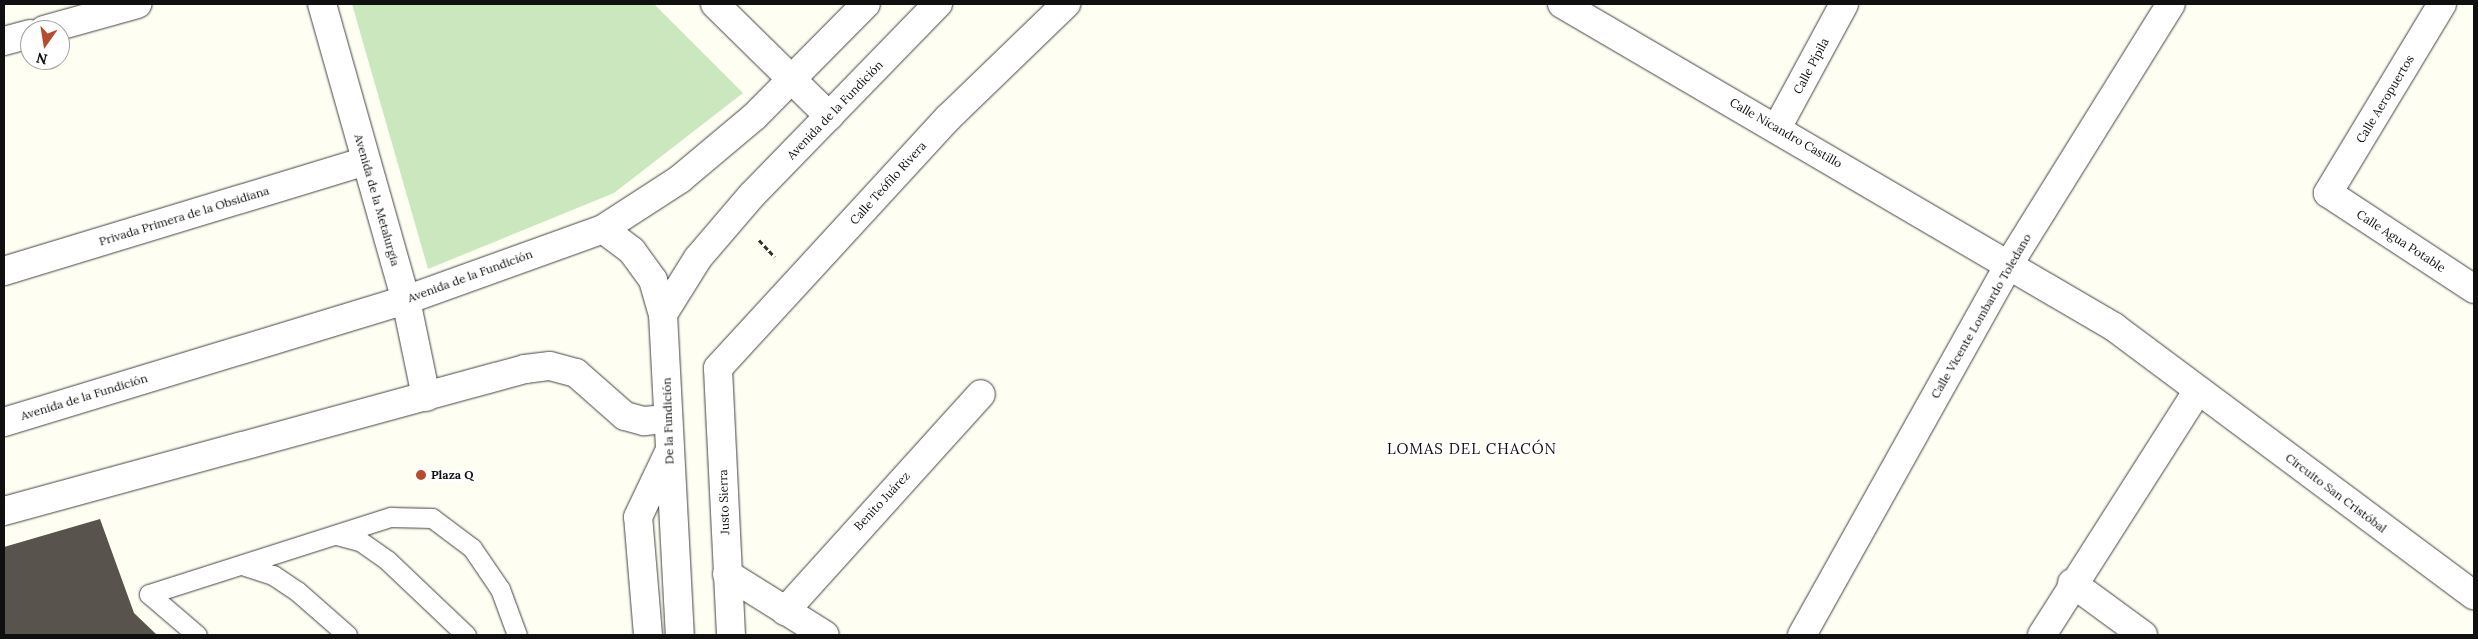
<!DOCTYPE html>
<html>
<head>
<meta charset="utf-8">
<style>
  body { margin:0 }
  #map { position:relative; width:2478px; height:639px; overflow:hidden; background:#fefef3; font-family:Lora,serif }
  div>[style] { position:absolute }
  .green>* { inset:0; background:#cae7be }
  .building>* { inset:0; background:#58544d }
  .path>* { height:3px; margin-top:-1.5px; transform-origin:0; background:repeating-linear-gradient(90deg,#323232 0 5px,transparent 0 7.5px) }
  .roads { filter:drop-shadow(0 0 1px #434343) drop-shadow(0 0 1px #434343) }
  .service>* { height:19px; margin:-9.5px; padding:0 9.5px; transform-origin:9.5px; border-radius:9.5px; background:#fff }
  .minor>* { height:28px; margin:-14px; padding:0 14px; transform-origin:14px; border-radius:14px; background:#fff }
  .tertiary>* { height:28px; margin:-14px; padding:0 14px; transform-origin:14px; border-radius:14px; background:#fff }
  .dots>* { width:14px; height:14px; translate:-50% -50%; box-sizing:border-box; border:2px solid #fff; border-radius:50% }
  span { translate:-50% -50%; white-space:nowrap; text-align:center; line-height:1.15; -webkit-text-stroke:5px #fff; paint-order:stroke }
  .street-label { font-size:12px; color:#101010 }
  .poi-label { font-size:12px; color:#101010; font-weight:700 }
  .left { translate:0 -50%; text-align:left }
  .quarter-label { font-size:15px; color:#101010; letter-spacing:1px }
  .frame { position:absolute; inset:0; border:5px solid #101010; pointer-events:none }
  .north { position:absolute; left:20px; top:20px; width:50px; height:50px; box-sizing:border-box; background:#fff; border:1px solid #9f9f9f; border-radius:50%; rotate:193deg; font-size:14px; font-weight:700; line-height:20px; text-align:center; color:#101010 }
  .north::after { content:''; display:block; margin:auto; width:18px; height:22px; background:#b64b31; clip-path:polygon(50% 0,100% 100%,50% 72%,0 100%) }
</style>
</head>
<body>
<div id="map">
  <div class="green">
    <i style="clip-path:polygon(352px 4px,654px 4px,743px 93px,614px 193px,428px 269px)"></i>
  </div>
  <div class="building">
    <i style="clip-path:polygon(100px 519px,134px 613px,157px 635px,4px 635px,4px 547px)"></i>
  </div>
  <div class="path">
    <i style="left:759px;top:240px;width:23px;rotate:47deg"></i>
  </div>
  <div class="roads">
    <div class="service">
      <i style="left:337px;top:535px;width:24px;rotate:15deg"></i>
      <i style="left:360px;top:541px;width:33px;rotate:35deg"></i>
      <i style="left:387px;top:560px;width:109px;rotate:43.5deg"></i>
      <i style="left:242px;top:565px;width:33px;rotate:18deg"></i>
      <i style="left:273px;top:575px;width:29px;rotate:34deg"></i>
      <i style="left:297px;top:591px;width:67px;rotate:41.3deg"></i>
      <i style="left:149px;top:594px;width:254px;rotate:-17.7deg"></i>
      <i style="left:391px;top:517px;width:41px;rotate:1.4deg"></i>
      <i style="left:432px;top:518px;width:50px;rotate:36.9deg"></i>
      <i style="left:472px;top:548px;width:50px;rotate:55.7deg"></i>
      <i style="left:500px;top:589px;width:49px;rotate:69.7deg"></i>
      <i style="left:149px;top:594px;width:63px;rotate:40.5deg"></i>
    </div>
    <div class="minor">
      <i style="left:322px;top:4px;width:308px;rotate:74.2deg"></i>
      <i style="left:406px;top:300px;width:99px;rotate:78.3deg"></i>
      <i style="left:715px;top:4px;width:160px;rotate:44.5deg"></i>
      <i style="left:1562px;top:4px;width:640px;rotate:30.33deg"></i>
      <i style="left:2114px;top:327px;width:449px;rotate:36.7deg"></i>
      <i style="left:2442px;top:4px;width:221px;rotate:121.1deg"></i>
      <i style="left:2328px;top:193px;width:175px;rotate:33.3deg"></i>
      <i style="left:44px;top:30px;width:97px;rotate:-15.6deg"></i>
      <i style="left:4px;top:41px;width:27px;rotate:-15deg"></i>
      <i style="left:1777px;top:128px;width:141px;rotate:-61.6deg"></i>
      <i style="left:4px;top:271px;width:377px;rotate:-16.9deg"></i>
      <i style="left:727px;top:574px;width:115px;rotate:31.9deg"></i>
      <i style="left:2072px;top:583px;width:88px;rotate:36.2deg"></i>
      <i style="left:785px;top:611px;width:292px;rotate:-47.9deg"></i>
      <i style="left:731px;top:635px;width:267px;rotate:-92.8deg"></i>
      <i style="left:718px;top:368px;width:341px;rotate:-47.4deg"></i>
      <i style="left:949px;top:117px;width:163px;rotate:-44deg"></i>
      <i style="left:1802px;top:635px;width:425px;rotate:-60.8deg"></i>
      <i style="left:2009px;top:264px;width:306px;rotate:-58.1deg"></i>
      <i style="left:2042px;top:635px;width:290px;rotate:-57.5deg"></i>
    </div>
    <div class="tertiary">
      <i style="left:603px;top:229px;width:36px;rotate:37deg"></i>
      <i style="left:632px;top:251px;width:36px;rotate:54deg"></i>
      <i style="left:653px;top:280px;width:35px;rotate:74deg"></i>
      <i style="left:663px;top:314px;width:321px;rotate:87deg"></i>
      <i style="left:663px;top:314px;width:66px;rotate:-58deg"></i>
      <i style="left:698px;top:258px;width:83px;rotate:-49.4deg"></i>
      <i style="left:752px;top:195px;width:267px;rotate:-45.8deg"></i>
      <i style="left:4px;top:422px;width:420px;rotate:-16.9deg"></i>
      <i style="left:406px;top:300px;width:209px;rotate:-19.8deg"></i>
      <i style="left:603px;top:229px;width:92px;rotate:-33deg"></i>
      <i style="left:680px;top:179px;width:97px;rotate:-40deg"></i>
      <i style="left:754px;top:117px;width:159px;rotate:-45.3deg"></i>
      <i style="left:4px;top:511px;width:540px;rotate:-15.25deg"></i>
      <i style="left:525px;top:369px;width:25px;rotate:-7deg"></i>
      <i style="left:550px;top:366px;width:27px;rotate:15deg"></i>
      <i style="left:576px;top:373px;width:65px;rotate:41.3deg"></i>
      <i style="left:625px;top:416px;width:20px;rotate:15deg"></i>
      <i style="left:644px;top:421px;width:23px;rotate:-5deg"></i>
      <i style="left:648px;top:635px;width:118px;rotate:-94.8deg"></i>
      <i style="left:638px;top:517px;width:70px;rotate:-64.5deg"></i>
    </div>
  </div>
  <div class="dots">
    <i style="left:421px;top:475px;background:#b64b31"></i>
  </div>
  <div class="street-label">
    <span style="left:1811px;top:66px;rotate:-62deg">Calle Pípila</span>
    <span style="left:2385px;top:99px;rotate:-59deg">Calle Aeropuertos</span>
    <span style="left:835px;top:110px;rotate:-46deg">Avenida de la Fundición</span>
    <span style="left:1786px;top:133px;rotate:30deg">Calle Nicandro Castillo</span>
    <span style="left:888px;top:183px;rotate:-48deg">Calle Teófilo Rivera</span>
    <span style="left:377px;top:200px;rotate:74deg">Avenida de la Metalurgia</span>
    <span style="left:184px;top:216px;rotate:-17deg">Privada Primera de la Obsidiana</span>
    <span style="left:2401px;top:241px;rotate:33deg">Calle Agua Potable</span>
    <span style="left:470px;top:276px;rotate:-20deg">Avenida de la Fundición</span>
    <span style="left:1981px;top:316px;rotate:-60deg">Calle Vicente Lombardo Toledano</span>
    <span style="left:84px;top:397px;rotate:-17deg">Avenida de la Fundición</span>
    <span style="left:668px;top:421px;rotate:-92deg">De la Fundición</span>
    <span style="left:2336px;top:493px;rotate:37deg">Circuito San Cristóbal</span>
    <span style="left:882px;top:501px;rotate:-47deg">Benito Juárez</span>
    <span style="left:724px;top:502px;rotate:-92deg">Justo Sierra</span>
  </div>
  <div class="poi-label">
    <span class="left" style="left:431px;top:475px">Plaza Q</span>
  </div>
  <div class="quarter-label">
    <span style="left:1472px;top:449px">LOMAS DEL CHACÓN</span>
  </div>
  <div class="frame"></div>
  <div class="north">N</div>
</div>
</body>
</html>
